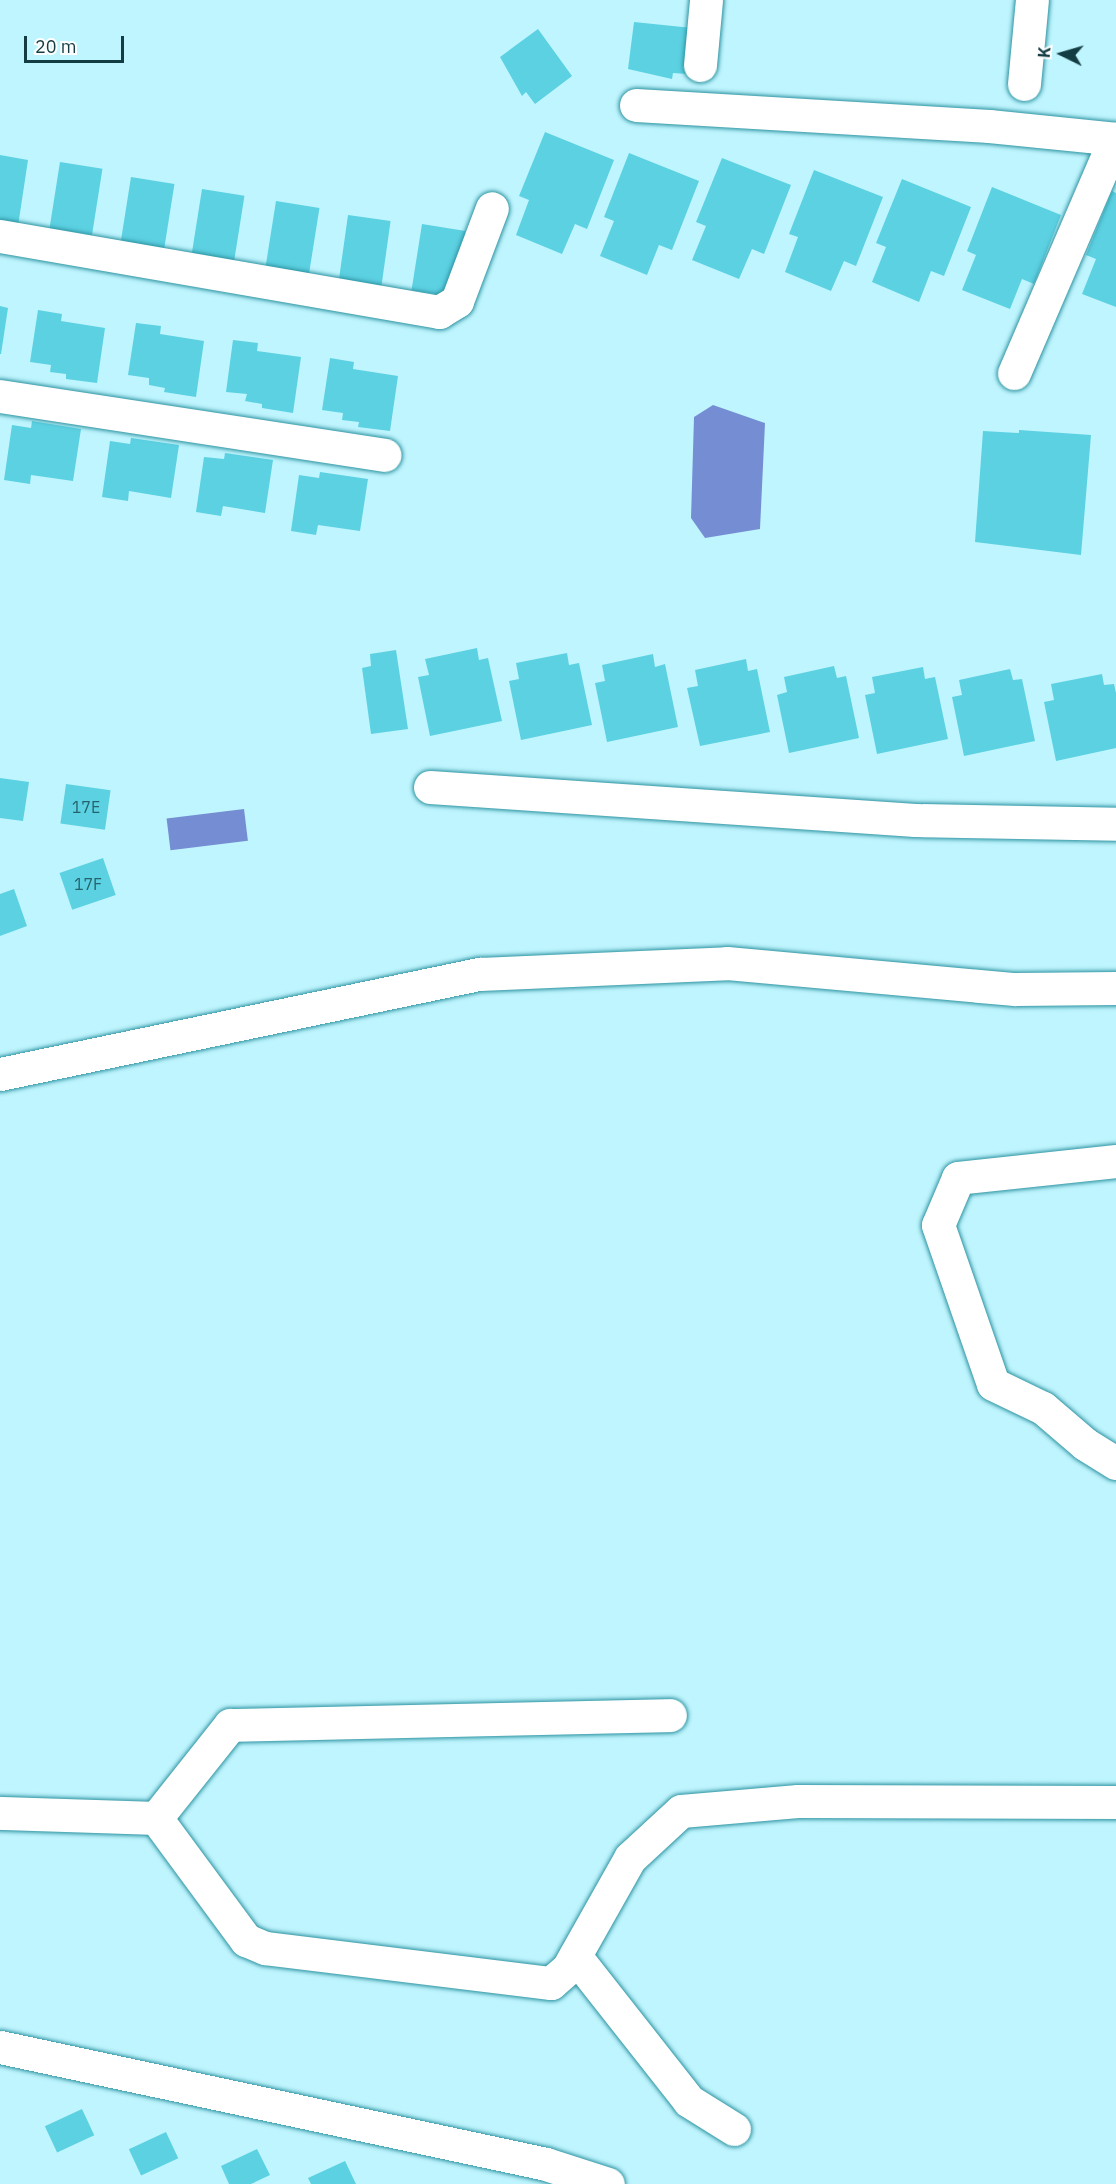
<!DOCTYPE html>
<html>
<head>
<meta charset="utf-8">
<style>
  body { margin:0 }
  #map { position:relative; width:1116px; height:2184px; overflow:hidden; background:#bff5fe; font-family:"IBM Plex Sans",sans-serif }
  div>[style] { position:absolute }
  .water>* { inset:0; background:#758ed3; transform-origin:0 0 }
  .building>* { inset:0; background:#5cd1e2; transform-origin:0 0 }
  .roads { filter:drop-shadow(0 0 2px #2d93a1) drop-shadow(0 0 2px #2d93a1) }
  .minor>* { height:33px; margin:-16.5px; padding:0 16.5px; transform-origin:16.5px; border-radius:16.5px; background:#fff }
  span { translate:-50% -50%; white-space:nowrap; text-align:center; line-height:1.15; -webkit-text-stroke:5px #fff; paint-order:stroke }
  .number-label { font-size:16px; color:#26626b }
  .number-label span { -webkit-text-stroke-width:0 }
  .north { position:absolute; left:1032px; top:24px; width:60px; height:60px; -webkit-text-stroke:4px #fff; paint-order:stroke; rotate:275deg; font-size:16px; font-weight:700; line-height:24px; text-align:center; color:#143d43 }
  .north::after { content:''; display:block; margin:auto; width:21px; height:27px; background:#143d43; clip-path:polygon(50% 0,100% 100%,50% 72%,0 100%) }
  .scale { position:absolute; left:24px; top:36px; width:100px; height:27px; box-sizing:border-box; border:3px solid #143d43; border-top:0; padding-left:8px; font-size:18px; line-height:21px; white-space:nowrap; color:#143d43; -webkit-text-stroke:4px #fff; paint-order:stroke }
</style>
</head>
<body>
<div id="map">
  <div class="water">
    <i style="clip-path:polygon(713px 405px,765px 423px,760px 529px,705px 538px,691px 518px,694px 417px)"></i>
    <i style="left:244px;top:809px;width:32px;height:78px;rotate:83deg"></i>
  </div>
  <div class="building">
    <i style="clip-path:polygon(634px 22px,692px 28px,687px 74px,673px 73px,672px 79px,628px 69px)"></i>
    <i style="clip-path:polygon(538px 29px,572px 76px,535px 104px,526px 92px,522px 96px,500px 57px)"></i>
    <i style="clip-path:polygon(545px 132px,614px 160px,587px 229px,575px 224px,562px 254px,516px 235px,529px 200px,519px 196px)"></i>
    <i style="clip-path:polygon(629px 153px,699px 181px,672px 250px,659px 245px,647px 275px,600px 256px,614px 221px,604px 217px)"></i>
    <i style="clip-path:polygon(0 155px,28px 160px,18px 226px,0 223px)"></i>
    <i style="clip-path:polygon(722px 158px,791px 185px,764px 254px,752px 249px,739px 279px,692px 260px,706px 226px,696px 222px)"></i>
    <i style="left:60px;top:162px;width:43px;height:67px;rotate:9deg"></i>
    <i style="clip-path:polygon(814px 170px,883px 197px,856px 266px,844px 261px,831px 291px,785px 272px,798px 237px,789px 234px)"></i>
    <i style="left:131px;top:177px;width:44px;height:67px;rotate:9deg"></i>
    <i style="clip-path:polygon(902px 179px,971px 207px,944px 276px,931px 271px,919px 302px,872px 282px,886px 247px,876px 243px)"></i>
    <i style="clip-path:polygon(992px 187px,1061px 215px,1034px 284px,1022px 279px,1010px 309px,962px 290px,976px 255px,967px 251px)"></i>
    <i style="left:202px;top:189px;width:43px;height:67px;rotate:9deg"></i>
    <i style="clip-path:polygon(1112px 191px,1116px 193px,1116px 307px,1082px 294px,1096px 259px,1086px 255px)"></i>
    <i style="left:276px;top:201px;width:44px;height:67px;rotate:9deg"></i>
    <i style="left:348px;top:215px;width:43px;height:66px;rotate:8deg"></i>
    <i style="left:422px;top:224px;width:44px;height:67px;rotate:9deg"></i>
    <i style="clip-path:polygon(0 306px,8px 308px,1px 354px,0 354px)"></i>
    <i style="clip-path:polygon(38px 310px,62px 314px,61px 321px,105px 328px,97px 383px,66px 379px,66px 374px,50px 372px,51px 365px,30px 362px)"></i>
    <i style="clip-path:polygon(136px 323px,161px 326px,160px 334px,204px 341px,196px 397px,164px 392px,165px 388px,149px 385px,149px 378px,128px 375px)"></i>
    <i style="clip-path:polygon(233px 340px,258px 343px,257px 351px,301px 357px,293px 413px,262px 408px,262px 404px,245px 401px,247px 394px,226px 392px)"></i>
    <i style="clip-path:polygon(330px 358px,354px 362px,353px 369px,398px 376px,390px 431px,358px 427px,359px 422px,342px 420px,343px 413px,322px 410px)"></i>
    <i style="clip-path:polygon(32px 421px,81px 429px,73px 481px,31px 475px,30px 484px,4px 480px,12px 425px,31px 428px)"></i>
    <i style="clip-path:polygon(1019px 430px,1091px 435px,1081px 555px,975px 542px,983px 431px,1019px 433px)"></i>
    <i style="clip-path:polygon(131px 438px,179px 445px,171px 498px,129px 491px,128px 501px,102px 497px,110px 441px,130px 444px)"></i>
    <i style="clip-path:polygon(225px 453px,273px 460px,265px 513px,223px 506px,221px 516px,196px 512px,204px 457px,224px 459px)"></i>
    <i style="clip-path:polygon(320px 472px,368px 479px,360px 531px,318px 525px,316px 535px,291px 531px,299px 475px,319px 478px)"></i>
    <i style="clip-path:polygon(477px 648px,479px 660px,488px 658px,502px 721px,430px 736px,418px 677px,429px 675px,425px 659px)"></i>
    <i style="clip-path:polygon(396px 650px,408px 729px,371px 734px,362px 668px,371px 666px,370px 654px)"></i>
    <i style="clip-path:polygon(567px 653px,569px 665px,579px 663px,592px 725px,521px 740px,509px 681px,519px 679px,516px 663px)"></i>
    <i style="clip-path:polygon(653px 654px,655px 667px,665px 664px,678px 727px,607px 742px,595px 683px,605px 681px,602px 665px)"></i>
    <i style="clip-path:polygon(746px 659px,748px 671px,757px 669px,770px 732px,700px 746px,687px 688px,698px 686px,695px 670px)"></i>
    <i style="clip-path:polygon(834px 666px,837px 678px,846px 676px,859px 738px,789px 753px,777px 695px,787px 692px,784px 677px)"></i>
    <i style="clip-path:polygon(923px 667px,925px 679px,935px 677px,948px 739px,877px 754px,865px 695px,875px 693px,872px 677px)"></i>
    <i style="clip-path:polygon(1010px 669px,1013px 680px,1022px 679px,1035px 741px,964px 756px,952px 697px,962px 695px,959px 680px)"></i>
    <i style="clip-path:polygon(1102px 674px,1104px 685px,1114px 684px,1116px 693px,1116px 748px,1056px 761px,1044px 702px,1054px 700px,1051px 684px)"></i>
    <i style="clip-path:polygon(0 778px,29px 782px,23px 821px,0 818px)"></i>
    <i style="left:66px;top:784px;width:45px;height:40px;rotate:8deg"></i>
    <i style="left:103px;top:858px;width:39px;height:46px;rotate:71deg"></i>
    <i style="clip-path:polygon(14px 889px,27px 926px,0 936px,0 894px)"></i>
    <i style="left:82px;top:2109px;width:29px;height:41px;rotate:65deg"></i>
    <i style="left:166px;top:2132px;width:29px;height:41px;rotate:65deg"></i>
    <i style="clip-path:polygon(257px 2149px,270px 2175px,251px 2184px,229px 2184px,221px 2166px)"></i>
    <i style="clip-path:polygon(345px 2161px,356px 2184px,311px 2184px,308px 2178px)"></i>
  </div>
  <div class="roads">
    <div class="minor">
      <i style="left:700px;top:65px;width:65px;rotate:-84.7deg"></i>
      <i style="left:1024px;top:84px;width:84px;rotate:-84.6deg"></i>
      <i style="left:636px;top:105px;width:354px;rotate:3.4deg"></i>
      <i style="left:989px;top:126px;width:128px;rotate:5.8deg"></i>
      <i style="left:0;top:236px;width:446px;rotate:9.8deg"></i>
      <i style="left:439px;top:312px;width:21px;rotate:-31deg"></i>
      <i style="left:457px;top:301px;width:99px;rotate:-69.4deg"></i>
      <i style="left:1014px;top:373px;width:255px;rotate:-66.7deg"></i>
      <i style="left:0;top:396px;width:389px;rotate:8.7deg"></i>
      <i style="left:430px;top:787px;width:486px;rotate:3.9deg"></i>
      <i style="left:915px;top:820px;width:201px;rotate:1.1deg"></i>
      <i style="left:0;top:1074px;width:490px;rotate:-11.8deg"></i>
      <i style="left:480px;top:974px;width:247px;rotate:-2.5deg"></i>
      <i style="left:727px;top:963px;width:289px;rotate:5.2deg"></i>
      <i style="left:1015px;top:989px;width:101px;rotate:-0.6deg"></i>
      <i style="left:1116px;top:1161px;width:159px;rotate:173.9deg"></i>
      <i style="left:958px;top:1178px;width:51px;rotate:113.1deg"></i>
      <i style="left:938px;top:1225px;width:168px;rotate:70.9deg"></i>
      <i style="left:993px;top:1384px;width:55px;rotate:25.6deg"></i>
      <i style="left:1043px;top:1408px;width:55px;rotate:40.6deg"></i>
      <i style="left:1085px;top:1444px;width:36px;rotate:32deg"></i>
      <i style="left:0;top:1813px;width:156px;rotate:1.8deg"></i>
      <i style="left:156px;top:1818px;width:152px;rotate:53.6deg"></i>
      <i style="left:246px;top:1940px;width:21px;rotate:23deg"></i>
      <i style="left:265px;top:1948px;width:288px;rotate:7deg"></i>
      <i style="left:551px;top:1983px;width:23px;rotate:-41deg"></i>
      <i style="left:568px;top:1968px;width:126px;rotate:-60.6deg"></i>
      <i style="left:630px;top:1858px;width:69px;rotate:-42.7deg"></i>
      <i style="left:681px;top:1811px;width:117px;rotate:-4.9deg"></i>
      <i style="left:798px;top:1801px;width:318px;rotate:0.2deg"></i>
      <i style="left:156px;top:1818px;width:119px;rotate:-51.5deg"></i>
      <i style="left:230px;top:1725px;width:440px;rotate:-1.3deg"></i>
      <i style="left:575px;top:1956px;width:184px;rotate:51.8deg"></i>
      <i style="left:689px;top:2101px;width:53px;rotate:31.9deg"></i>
      <i style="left:0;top:2047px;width:558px;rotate:12.09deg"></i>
      <i style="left:546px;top:2164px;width:65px;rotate:17.9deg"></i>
    </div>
  </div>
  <div class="number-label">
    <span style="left:86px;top:807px">17E</span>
    <span style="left:88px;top:884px">17F</span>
  </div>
  <div class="north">K</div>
  <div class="scale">20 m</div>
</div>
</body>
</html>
